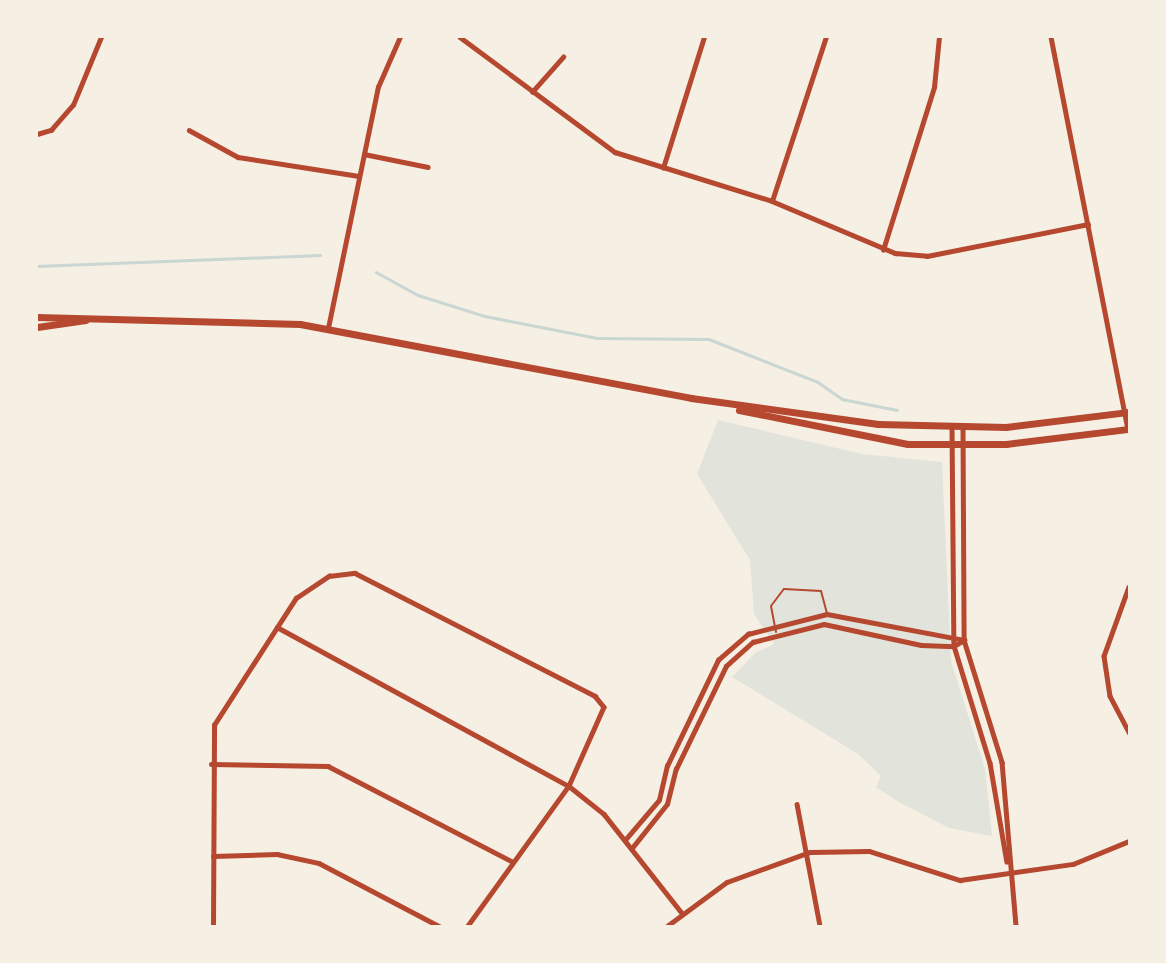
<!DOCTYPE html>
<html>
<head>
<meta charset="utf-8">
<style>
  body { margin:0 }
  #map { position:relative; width:1166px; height:963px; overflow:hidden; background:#f6efe4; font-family:Inter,sans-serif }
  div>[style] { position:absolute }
  .green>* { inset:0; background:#e2e4dc }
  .stream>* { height:2.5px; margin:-1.25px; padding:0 1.25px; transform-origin:1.25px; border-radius:1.25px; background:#c9d6d2 }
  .service>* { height:2px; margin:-1px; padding:0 1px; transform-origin:1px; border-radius:1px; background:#b5482f }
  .minor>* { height:4.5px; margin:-2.25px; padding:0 2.25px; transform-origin:2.25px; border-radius:2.25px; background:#b5482f }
  .primary>* { height:7px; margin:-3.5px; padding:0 3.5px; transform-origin:3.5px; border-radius:3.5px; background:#b5482f }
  span { translate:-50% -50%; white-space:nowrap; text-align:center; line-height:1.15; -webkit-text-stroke:5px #f6efe4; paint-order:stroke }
  .frame { position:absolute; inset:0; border:38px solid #f6efe4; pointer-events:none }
</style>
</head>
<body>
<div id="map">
  <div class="green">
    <i style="clip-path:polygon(718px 420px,862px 454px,942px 462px,951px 661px,985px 769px,992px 836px,949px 828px,899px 802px,876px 787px,881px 776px,858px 754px,732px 677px,755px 653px,774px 644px,754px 614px,750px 560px,697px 474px)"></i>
  </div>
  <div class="stream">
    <i style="left:37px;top:266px;width:283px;rotate:-2.2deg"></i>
    <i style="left:376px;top:272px;width:48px;rotate:28.7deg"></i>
    <i style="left:418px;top:295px;width:70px;rotate:17.4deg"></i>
    <i style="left:485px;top:316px;width:114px;rotate:11.1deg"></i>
    <i style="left:597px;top:338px;width:112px;rotate:0.5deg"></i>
    <i style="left:709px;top:339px;width:117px;rotate:21.5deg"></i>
    <i style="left:818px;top:382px;width:29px;rotate:35deg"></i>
    <i style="left:842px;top:399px;width:56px;rotate:11.3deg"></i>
  </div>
  <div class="service">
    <i style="left:776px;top:632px;width:26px;rotate:-101deg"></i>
    <i style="left:771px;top:606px;width:21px;rotate:-53deg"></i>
    <i style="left:784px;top:589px;width:37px;rotate:3deg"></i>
    <i style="left:821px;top:591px;width:23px;rotate:75deg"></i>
  </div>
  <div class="minor">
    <i style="left:460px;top:37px;width:193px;rotate:36.6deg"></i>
    <i style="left:615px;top:152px;width:164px;rotate:17.3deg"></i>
    <i style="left:772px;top:201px;width:134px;rotate:22.9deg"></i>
    <i style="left:895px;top:253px;width:32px;rotate:5deg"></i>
    <i style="left:927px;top:256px;width:164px;rotate:-11.2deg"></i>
    <i style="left:1051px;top:37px;width:399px;rotate:78.9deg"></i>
    <i style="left:532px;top:92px;width:47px;rotate:-48.5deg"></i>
    <i style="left:189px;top:130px;width:56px;rotate:28.9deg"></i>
    <i style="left:238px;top:157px;width:122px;rotate:8.9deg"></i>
    <i style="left:37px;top:134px;width:15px;rotate:-16deg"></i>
    <i style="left:51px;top:130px;width:33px;rotate:-49deg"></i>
    <i style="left:73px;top:105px;width:74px;rotate:-67.6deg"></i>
    <i style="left:364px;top:154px;width:65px;rotate:11.5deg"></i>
    <i style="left:663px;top:168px;width:137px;rotate:-72.6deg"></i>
    <i style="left:772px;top:201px;width:173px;rotate:-71.8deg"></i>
    <i style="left:883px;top:250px;width:171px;rotate:-72.6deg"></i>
    <i style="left:934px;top:87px;width:50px;rotate:-84.3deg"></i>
    <i style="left:328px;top:328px;width:246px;rotate:-78.3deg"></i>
    <i style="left:378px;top:87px;width:55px;rotate:-66.3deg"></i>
    <i style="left:952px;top:427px;width:219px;rotate:89.5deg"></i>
    <i style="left:954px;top:646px;width:122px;rotate:72.9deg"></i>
    <i style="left:990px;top:763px;width:100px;rotate:80.3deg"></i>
    <i style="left:963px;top:427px;width:213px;rotate:89.7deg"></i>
    <i style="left:964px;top:640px;width:128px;rotate:72.7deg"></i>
    <i style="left:1002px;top:762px;width:165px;rotate:85.1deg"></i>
    <i style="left:1129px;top:587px;width:73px;rotate:109.9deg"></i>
    <i style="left:1104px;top:656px;width:40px;rotate:81.5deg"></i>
    <i style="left:1110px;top:696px;width:41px;rotate:62.2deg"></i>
    <i style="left:277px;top:627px;width:332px;rotate:28.6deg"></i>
    <i style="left:569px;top:786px;width:45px;rotate:38.7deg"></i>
    <i style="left:604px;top:814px;width:126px;rotate:51.8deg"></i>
    <i style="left:211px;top:764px;width:117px;rotate:1deg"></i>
    <i style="left:328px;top:766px;width:208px;rotate:27.4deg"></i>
    <i style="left:797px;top:804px;width:124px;rotate:79.3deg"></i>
    <i style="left:625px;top:840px;width:52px;rotate:-49.6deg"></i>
    <i style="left:659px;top:800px;width:35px;rotate:-77deg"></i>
    <i style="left:667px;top:766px;width:118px;rotate:-64.3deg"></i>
    <i style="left:718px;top:660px;width:40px;rotate:-41deg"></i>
    <i style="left:748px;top:634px;width:81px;rotate:-14.2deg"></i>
    <i style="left:827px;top:614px;width:139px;rotate:10.7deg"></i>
    <i style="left:632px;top:848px;width:56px;rotate:-51.5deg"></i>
    <i style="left:667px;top:804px;width:36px;rotate:-76deg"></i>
    <i style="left:676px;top:769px;width:114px;rotate:-64.1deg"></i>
    <i style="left:726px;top:666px;width:36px;rotate:-42deg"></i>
    <i style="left:753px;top:642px;width:73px;rotate:-14.2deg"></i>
    <i style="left:824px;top:624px;width:99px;rotate:12.2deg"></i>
    <i style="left:921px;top:645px;width:33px;rotate:2deg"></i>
    <i style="left:954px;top:646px;width:12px;rotate:-31deg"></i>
    <i style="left:213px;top:856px;width:64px;rotate:-1.8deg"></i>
    <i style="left:277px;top:854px;width:43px;rotate:12.1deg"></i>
    <i style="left:319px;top:863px;width:136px;rotate:27.7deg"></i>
    <i style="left:213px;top:926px;width:201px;rotate:-89.7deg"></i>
    <i style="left:214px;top:725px;width:151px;rotate:-57.2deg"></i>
    <i style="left:296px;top:598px;width:40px;rotate:-34deg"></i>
    <i style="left:329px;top:576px;width:26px;rotate:-7deg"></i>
    <i style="left:355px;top:573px;width:270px;rotate:27.1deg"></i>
    <i style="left:595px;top:696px;width:14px;rotate:51deg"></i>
    <i style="left:604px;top:707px;width:86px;rotate:113.9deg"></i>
    <i style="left:569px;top:786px;width:173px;rotate:125.8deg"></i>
    <i style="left:667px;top:926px;width:74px;rotate:-36.3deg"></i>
    <i style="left:727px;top:882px;width:88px;rotate:-19.9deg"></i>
    <i style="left:810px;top:852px;width:59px;rotate:-1deg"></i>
    <i style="left:869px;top:851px;width:96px;rotate:17.7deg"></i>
    <i style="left:960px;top:880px;width:114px;rotate:-8.1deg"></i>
    <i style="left:1073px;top:864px;width:61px;rotate:-22.3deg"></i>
  </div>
  <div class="primary">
    <i style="left:37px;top:317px;width:263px;rotate:1.5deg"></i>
    <i style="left:300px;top:324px;width:398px;rotate:10.7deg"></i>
    <i style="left:691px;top:398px;width:189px;rotate:7.9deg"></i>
    <i style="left:878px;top:424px;width:128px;rotate:1.3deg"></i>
    <i style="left:1006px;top:427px;width:124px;rotate:-7deg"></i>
    <i style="left:37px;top:327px;width:49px;rotate:-8.1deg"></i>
    <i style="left:739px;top:410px;width:172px;rotate:11.4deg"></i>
    <i style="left:908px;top:444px;width:98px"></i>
    <i style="left:1006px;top:444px;width:124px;rotate:-7deg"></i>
  </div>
  <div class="frame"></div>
</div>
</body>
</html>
